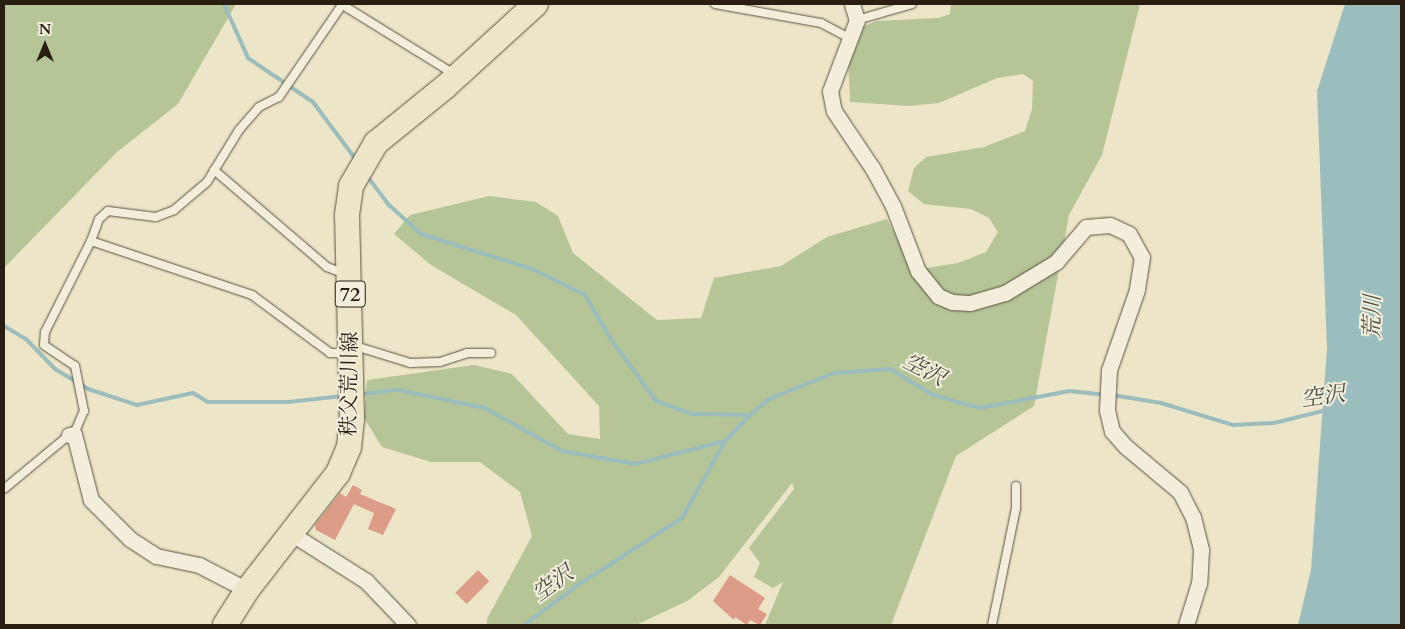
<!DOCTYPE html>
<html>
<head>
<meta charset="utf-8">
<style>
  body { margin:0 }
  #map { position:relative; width:1405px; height:629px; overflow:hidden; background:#ece5c8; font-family:Cardo,"Noto Serif JP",serif }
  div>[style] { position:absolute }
  .green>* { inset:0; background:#b5c598 }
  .water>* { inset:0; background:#9cbdbe }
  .stream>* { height:4px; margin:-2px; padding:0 2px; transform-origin:2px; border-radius:2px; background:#9cbdbe }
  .building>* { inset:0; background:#dc9c87; transform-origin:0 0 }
  .roads { filter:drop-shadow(0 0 1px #5a503f) drop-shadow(0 0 1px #5a503f) }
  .lane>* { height:8px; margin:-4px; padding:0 4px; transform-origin:4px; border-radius:4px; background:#f3eedb }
  .street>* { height:15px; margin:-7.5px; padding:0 7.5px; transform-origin:7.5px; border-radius:7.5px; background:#f3eedb }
  .primary>* { height:24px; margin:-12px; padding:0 12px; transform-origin:12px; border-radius:12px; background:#ece5c8 }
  span { translate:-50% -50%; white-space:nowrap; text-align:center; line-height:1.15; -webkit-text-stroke:4px #f3eedb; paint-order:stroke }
  .shield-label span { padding:1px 4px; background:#f3eedb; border:1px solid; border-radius:4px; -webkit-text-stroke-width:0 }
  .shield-label { font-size:20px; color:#291e11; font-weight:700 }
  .street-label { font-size:21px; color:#291e11 }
  .water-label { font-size:22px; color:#4c4e45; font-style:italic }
  .frame { position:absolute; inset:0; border:5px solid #291e11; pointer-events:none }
  .north { position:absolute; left:20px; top:20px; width:50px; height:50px; -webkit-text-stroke:4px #f3eedb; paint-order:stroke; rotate:0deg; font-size:14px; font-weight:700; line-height:20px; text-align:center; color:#291e11 }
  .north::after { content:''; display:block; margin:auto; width:18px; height:22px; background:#291e11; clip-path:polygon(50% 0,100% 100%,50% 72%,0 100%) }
</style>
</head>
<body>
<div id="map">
  <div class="green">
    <i style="clip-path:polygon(4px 4px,236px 4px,178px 104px,117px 152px,4px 268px)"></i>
    <i style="clip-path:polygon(951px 4px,1140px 4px,1102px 155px,1069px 215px,1034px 406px,956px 456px,891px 625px,765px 625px,783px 582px,773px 588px,754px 577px,760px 563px,749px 548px,794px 489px,792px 483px,719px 577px,687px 601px,636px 625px,487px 625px,487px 619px,532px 536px,520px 492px,480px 462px,431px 462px,382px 447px,364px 418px,367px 380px,474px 365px,512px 374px,568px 434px,600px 439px,599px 406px,516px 315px,431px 265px,394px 234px,410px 215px,489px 196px,536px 202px,558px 216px,573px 253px,657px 320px,701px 318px,714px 278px,781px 266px,827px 237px,887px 219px,914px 270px,958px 263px,986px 252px,998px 232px,989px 218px,971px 209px,924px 204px,908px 191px,914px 168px,926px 157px,984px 147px,1025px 131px,1032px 109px,1033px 81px,1023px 74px,997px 78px,939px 103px,909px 106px,850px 102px,848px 57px,863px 27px,876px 21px,938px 18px,950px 14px)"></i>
  </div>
  <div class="water">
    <i style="clip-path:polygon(1345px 4px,1401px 4px,1401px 625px,1298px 625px,1311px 570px,1327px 348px,1317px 91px)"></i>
  </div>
  <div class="stream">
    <i style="left:224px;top:4px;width:59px;rotate:66deg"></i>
    <i style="left:248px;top:58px;width:78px;rotate:34.1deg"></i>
    <i style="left:313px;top:102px;width:72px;rotate:53.4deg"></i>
    <i style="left:367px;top:176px;width:36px;rotate:53deg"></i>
    <i style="left:389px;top:205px;width:43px;rotate:42.2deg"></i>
    <i style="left:421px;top:234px;width:116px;rotate:17.5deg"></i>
    <i style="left:532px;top:269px;width:59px;rotate:26.1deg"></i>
    <i style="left:585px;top:295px;width:50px;rotate:59.8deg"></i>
    <i style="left:610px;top:338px;width:78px;rotate:53.9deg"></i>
    <i style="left:656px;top:401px;width:37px;rotate:20deg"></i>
    <i style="left:691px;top:414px;width:58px;rotate:1deg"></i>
    <i style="left:4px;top:326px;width:26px;rotate:31deg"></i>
    <i style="left:26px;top:339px;width:42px;rotate:46deg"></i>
    <i style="left:55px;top:369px;width:39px;rotate:31deg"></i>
    <i style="left:88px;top:389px;width:52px;rotate:18.1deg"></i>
    <i style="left:137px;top:405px;width:57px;rotate:-12.1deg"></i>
    <i style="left:193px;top:393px;width:17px;rotate:31deg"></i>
    <i style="left:208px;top:402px;width:80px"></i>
    <i style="left:288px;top:402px;width:55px;rotate:-6.2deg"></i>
    <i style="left:360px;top:394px;width:38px;rotate:-6deg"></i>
    <i style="left:398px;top:390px;width:89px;rotate:11.7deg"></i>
    <i style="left:485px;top:408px;width:88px;rotate:29.2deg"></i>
    <i style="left:562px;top:451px;width:74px;rotate:10.1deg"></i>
    <i style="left:635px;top:464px;width:93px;rotate:-14.3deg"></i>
    <i style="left:1112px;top:395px;width:50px;rotate:9.3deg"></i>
    <i style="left:1161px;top:403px;width:75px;rotate:17deg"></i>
    <i style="left:1233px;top:425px;width:41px;rotate:-2.8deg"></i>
    <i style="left:1274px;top:423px;width:55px;rotate:-13.8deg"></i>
    <i style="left:524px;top:625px;width:67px;rotate:-36.5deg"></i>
    <i style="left:578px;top:585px;width:124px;rotate:-32.8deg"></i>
    <i style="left:682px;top:518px;width:88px;rotate:-60.8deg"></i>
    <i style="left:725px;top:441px;width:36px;rotate:-46deg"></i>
    <i style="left:750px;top:415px;width:25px;rotate:-40deg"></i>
    <i style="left:769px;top:399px;width:70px;rotate:-21.8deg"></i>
    <i style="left:834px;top:373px;width:56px;rotate:-4.1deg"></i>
    <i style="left:890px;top:369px;width:50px;rotate:31.2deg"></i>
    <i style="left:933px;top:395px;width:49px;rotate:15.5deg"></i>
    <i style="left:980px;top:408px;width:91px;rotate:-10.8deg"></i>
    <i style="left:1069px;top:391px;width:36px;rotate:6deg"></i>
  </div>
  <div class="building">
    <i style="clip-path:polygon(353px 485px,362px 490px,360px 494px,396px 509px,383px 535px,368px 529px,374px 513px,354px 504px,335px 540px,316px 530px,315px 525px,340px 493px,346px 497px)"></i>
    <i style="left:478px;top:570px;width:16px;height:32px;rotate:45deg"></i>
    <i style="clip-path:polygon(730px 575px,765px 598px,758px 609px,767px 614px,760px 625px,750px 620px,747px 625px,735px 617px,734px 620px,713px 601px)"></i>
  </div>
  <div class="roads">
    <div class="lane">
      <i style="left:341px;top:4px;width:133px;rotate:31.8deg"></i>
      <i style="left:715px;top:4px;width:108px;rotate:10.2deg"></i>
      <i style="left:821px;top:23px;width:32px;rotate:28deg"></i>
      <i style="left:857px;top:20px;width:57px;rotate:-16.2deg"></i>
      <i style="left:214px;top:170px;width:149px;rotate:40.6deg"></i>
      <i style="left:327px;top:267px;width:19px;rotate:21deg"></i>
      <i style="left:91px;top:241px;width:170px;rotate:18.5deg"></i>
      <i style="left:252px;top:295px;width:97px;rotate:36.6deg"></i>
      <i style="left:330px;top:353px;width:18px"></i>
      <i style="left:352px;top:345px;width:61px;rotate:17.2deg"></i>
      <i style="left:410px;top:363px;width:30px;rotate:-2deg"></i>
      <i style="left:440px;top:362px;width:28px;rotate:-18deg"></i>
      <i style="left:467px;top:353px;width:24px"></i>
      <i style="left:74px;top:434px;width:25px;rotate:-67deg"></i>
      <i style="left:84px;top:411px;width:46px;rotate:-101.3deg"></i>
      <i style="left:75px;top:366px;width:37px;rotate:-146deg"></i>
      <i style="left:44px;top:345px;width:13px;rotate:-86deg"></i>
      <i style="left:45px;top:332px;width:102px;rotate:-63.2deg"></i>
      <i style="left:91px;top:241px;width:23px;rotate:-70deg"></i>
      <i style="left:99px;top:219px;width:12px;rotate:-42deg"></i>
      <i style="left:108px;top:211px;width:48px;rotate:7.1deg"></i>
      <i style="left:156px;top:217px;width:19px;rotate:-21deg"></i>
      <i style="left:174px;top:210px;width:43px;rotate:-40.3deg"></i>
      <i style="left:207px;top:182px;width:61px;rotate:-58.4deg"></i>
      <i style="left:239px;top:130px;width:30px;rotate:-49deg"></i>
      <i style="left:259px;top:107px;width:22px;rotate:-27deg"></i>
      <i style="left:279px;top:97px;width:112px;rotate:-55.6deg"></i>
      <i style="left:4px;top:489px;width:85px;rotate:-39.7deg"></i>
      <i style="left:992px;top:625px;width:119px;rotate:-78.4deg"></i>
      <i style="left:1016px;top:508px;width:22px;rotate:-90deg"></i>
    </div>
    <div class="street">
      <i style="left:852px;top:4px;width:17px;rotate:73deg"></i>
      <i style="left:857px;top:20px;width:76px;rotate:110.8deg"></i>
      <i style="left:830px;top:91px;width:20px;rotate:79deg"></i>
      <i style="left:834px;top:111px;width:70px;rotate:56.1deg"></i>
      <i style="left:873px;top:169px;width:42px;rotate:61.6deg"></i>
      <i style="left:893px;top:206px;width:70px;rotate:69deg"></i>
      <i style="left:918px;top:271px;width:32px;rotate:51deg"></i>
      <i style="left:938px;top:296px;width:15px;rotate:23deg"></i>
      <i style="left:952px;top:302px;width:18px;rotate:3deg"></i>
      <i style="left:970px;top:303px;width:36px;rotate:-16deg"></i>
      <i style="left:1005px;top:293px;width:60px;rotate:-31.3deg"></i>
      <i style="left:1056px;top:262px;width:46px;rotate:-49.4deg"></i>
      <i style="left:1086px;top:227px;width:24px;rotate:-5deg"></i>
      <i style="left:1110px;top:225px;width:21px;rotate:25deg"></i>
      <i style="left:1129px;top:234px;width:26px;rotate:61deg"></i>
      <i style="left:1142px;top:257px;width:33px;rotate:99deg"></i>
      <i style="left:1137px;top:290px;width:85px;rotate:109.3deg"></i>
      <i style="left:1109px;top:370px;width:40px;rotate:92.9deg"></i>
      <i style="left:1107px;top:410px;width:22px;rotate:77deg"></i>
      <i style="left:1112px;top:431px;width:20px;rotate:49deg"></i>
      <i style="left:1125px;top:446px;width:72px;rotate:39.9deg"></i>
      <i style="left:1180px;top:492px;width:28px;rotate:63deg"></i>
      <i style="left:1193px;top:517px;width:34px;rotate:76deg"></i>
      <i style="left:1201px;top:550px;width:33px;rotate:93deg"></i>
      <i style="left:1199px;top:583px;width:44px;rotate:107.2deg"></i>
      <i style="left:69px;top:435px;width:5px;rotate:-11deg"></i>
      <i style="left:74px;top:434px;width:68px;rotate:75.6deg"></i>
      <i style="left:91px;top:500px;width:55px;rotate:45deg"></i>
      <i style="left:130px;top:539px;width:31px;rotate:33deg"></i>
      <i style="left:156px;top:556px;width:44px;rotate:11.8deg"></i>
      <i style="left:199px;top:565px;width:54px;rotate:27.5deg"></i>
      <i style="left:292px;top:534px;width:88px;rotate:32.4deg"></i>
      <i style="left:366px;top:581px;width:61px;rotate:46.3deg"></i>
    </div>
    <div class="primary">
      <i style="left:225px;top:625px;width:41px;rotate:-57.8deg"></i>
      <i style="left:247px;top:590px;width:148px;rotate:-52.1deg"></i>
      <i style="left:338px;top:473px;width:28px;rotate:-67deg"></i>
      <i style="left:349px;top:447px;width:28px;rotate:-84deg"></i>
      <i style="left:352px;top:419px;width:204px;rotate:-91.4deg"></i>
      <i style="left:347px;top:215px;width:29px;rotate:-82deg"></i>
      <i style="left:351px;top:186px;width:50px;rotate:-59.8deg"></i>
      <i style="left:376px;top:143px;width:89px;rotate:-39.1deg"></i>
      <i style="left:445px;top:87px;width:123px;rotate:-42.4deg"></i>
    </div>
  </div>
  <div class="shield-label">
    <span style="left:350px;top:294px">72</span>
  </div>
  <div class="street-label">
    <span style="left:350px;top:384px;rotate:-89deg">秩父荒川線</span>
  </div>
  <div class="water-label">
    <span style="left:1373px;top:317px;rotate:-89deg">荒川</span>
    <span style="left:924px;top:370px;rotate:27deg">空沢</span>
    <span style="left:1323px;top:397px;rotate:-8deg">空沢</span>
    <span style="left:553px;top:584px;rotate:-36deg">空沢</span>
  </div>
  <div class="frame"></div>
  <div class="north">N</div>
</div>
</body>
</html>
